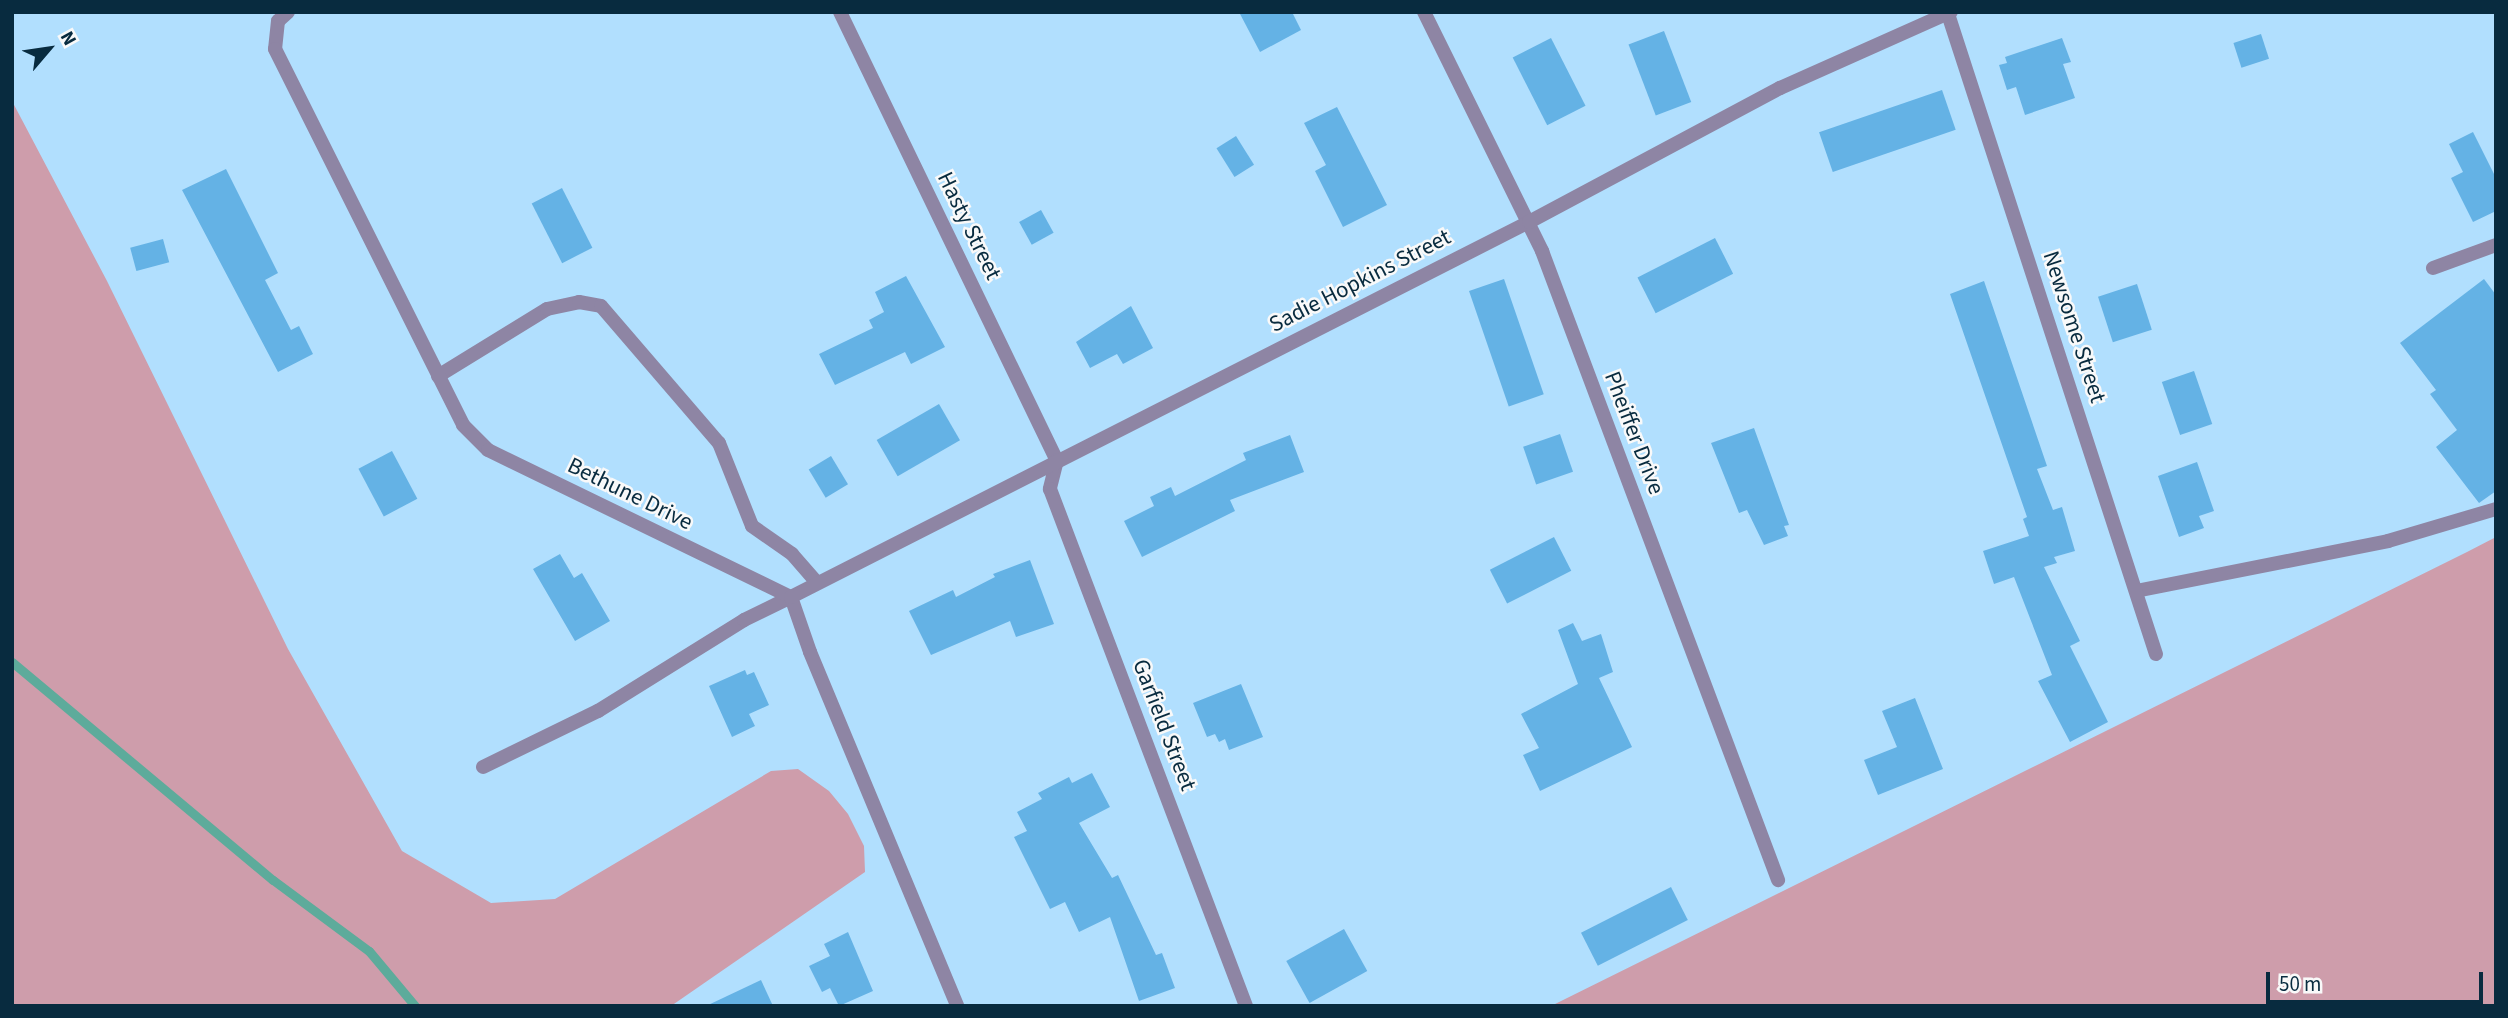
<!DOCTYPE html>
<html>
<head>
<meta charset="utf-8">
<style>
  body { margin:0 }
  #map { position:relative; width:2508px; height:1018px; overflow:hidden; background:#b1dffe; font-family:"Source Sans 3",sans-serif }
  div>[style] { position:absolute }
  .green>* { inset:0; background:#ce9dab }
  .stream>* { height:9px; margin:-4.5px; padding:0 4.5px; transform-origin:4.5px; border-radius:4.5px; background:#5dab9b }
  .building>* { inset:0; background:#64b2e5; transform-origin:0 0 }
  .lane>* { height:14px; margin:-7px; padding:0 7px; transform-origin:7px; border-radius:7px; background:#8e85a4 }
  .street>* { height:14px; margin:-7px; padding:0 7px; transform-origin:7px; border-radius:7px; background:#8e85a4 }
  span { translate:-50% -50%; white-space:nowrap; text-align:center; line-height:1.15; -webkit-text-stroke:5px #f9f9f9; paint-order:stroke }
  .street-label { font-size:23px; color:#082b3f }
  .frame { position:absolute; inset:0; border:14px solid #082b3f; pointer-events:none }
  .north { position:absolute; left:14px; top:14px; width:70px; height:70px; -webkit-text-stroke:5px #f9f9f9; paint-order:stroke; rotate:61deg; font-size:19px; font-weight:700; line-height:28px; text-align:center; color:#082b3f }
  .north::after { content:''; display:block; margin:auto; width:24px; height:32px; background:#082b3f; clip-path:polygon(50% 0,100% 100%,50% 72%,0 100%) }
  .scale { position:absolute; left:2266px; top:972px; width:217px; height:32px; box-sizing:border-box; border:4px solid #082b3f; border-top:0; padding-left:9px; font-size:21px; line-height:24px; white-space:nowrap; color:#082b3f; -webkit-text-stroke:5px #f9f9f9; paint-order:stroke }
</style>
</head>
<body>
<div id="map">
  <div class="green">
    <i style="clip-path:polygon(12px 101px,107px 281px,288px 649px,402px 851px,491px 903px,555px 899px,771px 771px,798px 769px,829px 791px,848px 814px,864px 846px,865px 872px,671px 1006px,12px 1006px)"></i>
    <i style="clip-path:polygon(2496px 537px,2496px 1006px,1551px 1006px,2467px 552px)"></i>
  </div>
  <div class="stream">
    <i style="left:12px;top:662px;width:340px;rotate:39.9deg"></i>
    <i style="left:273px;top:880px;width:119px;rotate:36.5deg"></i>
    <i style="left:369px;top:951px;width:72px;rotate:50.1deg"></i>
  </div>
  <div class="building">
    <i style="clip-path:polygon(1239px 12px,1292px 12px,1301px 30px,1260px 52px)"></i>
    <i style="left:1664px;top:31px;width:76px;height:38px;rotate:69deg"></i>
    <i style="left:2261px;top:34px;width:26px;height:29px;rotate:72deg"></i>
    <i style="left:1551px;top:38px;width:76px;height:43px;rotate:63deg"></i>
    <i style="clip-path:polygon(2062px 38px,2071px 62px,2063px 64px,2075px 98px,2025px 115px,2016px 87px,2007px 90px,1999px 65px,2007px 63px,2005px 57px)"></i>
    <i style="left:1942px;top:90px;width:42px;height:130px;rotate:71deg"></i>
    <i style="clip-path:polygon(1337px 107px,1387px 205px,1343px 227px,1315px 171px,1326px 165px,1304px 123px)"></i>
    <i style="clip-path:polygon(2473px 132px,2496px 178px,2496px 211px,2473px 222px,2451px 178px,2463px 172px,2449px 144px)"></i>
    <i style="left:1236px;top:136px;width:34px;height:23px;rotate:58deg"></i>
    <i style="clip-path:polygon(226px 169px,278px 273px,265px 280px,291px 330px,299px 326px,313px 354px,278px 372px,182px 190px)"></i>
    <i style="left:562px;top:188px;width:67px;height:34px;rotate:63deg"></i>
    <i style="left:1041px;top:210px;width:26px;height:25px;rotate:61deg"></i>
    <i style="left:1715px;top:238px;width:40px;height:87px;rotate:63deg"></i>
    <i style="left:163px;top:239px;width:24px;height:34px;rotate:75deg"></i>
    <i style="clip-path:polygon(906px 276px,945px 347px,911px 364px,905px 352px,835px 385px,819px 354px,873px 328px,869px 320px,884px 312px,875px 292px)"></i>
    <i style="left:1504px;top:279px;width:122px;height:37px;rotate:71deg"></i>
    <i style="clip-path:polygon(2484px 279px,2496px 295px,2496px 491px,2479px 503px,2436px 447px,2457px 430px,2430px 394px,2436px 390px,2400px 343px)"></i>
    <i style="clip-path:polygon(1984px 281px,2047px 466px,2037px 469px,2053px 510px,2062px 507px,2075px 551px,2054px 557px,2057px 563px,2044px 567px,2080px 641px,2070px 646px,2108px 722px,2070px 742px,2038px 681px,2052px 675px,2014px 577px,1994px 584px,1983px 551px,2029px 536px,2023px 519px,2027px 517px,1950px 294px)"></i>
    <i style="left:2137px;top:284px;width:48px;height:41px;rotate:72deg"></i>
    <i style="clip-path:polygon(1131px 306px,1153px 348px,1123px 364px,1117px 354px,1090px 368px,1076px 342px)"></i>
    <i style="left:2194px;top:371px;width:56px;height:34px;rotate:71deg"></i>
    <i style="left:939px;top:404px;width:42px;height:72px;rotate:60deg"></i>
    <i style="clip-path:polygon(1754px 428px,1789px 525px,1784px 526px,1788px 536px,1764px 545px,1747px 510px,1739px 513px,1711px 443px)"></i>
    <i style="left:1560px;top:434px;width:40px;height:39px;rotate:71deg"></i>
    <i style="clip-path:polygon(1290px 435px,1304px 472px,1230px 500px,1235px 511px,1142px 557px,1124px 521px,1154px 506px,1150px 497px,1171px 487px,1175px 496px,1246px 460px,1243px 453px)"></i>
    <i style="left:392px;top:451px;width:54px;height:38px;rotate:62deg"></i>
    <i style="left:831px;top:456px;width:33px;height:26px;rotate:59deg"></i>
    <i style="clip-path:polygon(2197px 462px,2214px 511px,2199px 516px,2204px 528px,2179px 537px,2158px 476px)"></i>
    <i style="left:1554px;top:537px;width:38px;height:72px;rotate:63deg"></i>
    <i style="clip-path:polygon(560px 554px,574px 578px,582px 573px,610px 621px,575px 641px,533px 569px)"></i>
    <i style="clip-path:polygon(1030px 560px,1054px 624px,1016px 637px,1010px 621px,931px 655px,909px 611px,953px 590px,956px 597px,995px 577px,993px 574px)"></i>
    <i style="clip-path:polygon(1573px 623px,1582px 641px,1601px 634px,1613px 672px,1599px 678px,1632px 747px,1540px 791px,1523px 755px,1539px 748px,1521px 714px,1578px 684px,1558px 630px)"></i>
    <i style="clip-path:polygon(745px 670px,747px 675px,754px 672px,769px 705px,749px 714px,755px 726px,732px 737px,709px 686px)"></i>
    <i style="clip-path:polygon(1241px 684px,1263px 737px,1229px 750px,1225px 739px,1219px 742px,1215px 734px,1207px 737px,1193px 703px)"></i>
    <i style="clip-path:polygon(1915px 698px,1943px 769px,1878px 795px,1864px 760px,1897px 747px,1882px 711px)"></i>
    <i style="clip-path:polygon(1092px 773px,1110px 807px,1079px 823px,1112px 878px,1118px 875px,1156px 955px,1162px 953px,1175px 988px,1139px 1001px,1110px 917px,1079px 932px,1065px 902px,1050px 909px,1014px 837px,1027px 831px,1017px 812px,1042px 799px,1038px 793px,1069px 777px,1072px 783px)"></i>
    <i style="left:1671px;top:887px;width:37px;height:101px;rotate:63deg"></i>
    <i style="left:1344px;top:929px;width:48px;height:66px;rotate:61deg"></i>
    <i style="clip-path:polygon(848px 932px,873px 991px,839px 1006px,830px 988px,822px 992px,809px 966px,830px 956px,824px 944px)"></i>
    <i style="clip-path:polygon(761px 980px,773px 1006px,706px 1006px)"></i>
  </div>
  <div class="lane">
    <i style="left:2433px;top:268px;width:67px;rotate:-20.1deg"></i>
    <i style="left:438px;top:376px;width:128px;rotate:-31.6deg"></i>
    <i style="left:547px;top:309px;width:33px;rotate:-12deg"></i>
    <i style="left:579px;top:302px;width:22px;rotate:10deg"></i>
    <i style="left:601px;top:306px;width:181px;rotate:49.3deg"></i>
    <i style="left:719px;top:443px;width:89px;rotate:68.3deg"></i>
    <i style="left:752px;top:526px;width:49px;rotate:35deg"></i>
    <i style="left:792px;top:554px;width:38px;rotate:49deg"></i>
    <i style="left:2136px;top:591px;width:257px;rotate:-11.2deg"></i>
    <i style="left:2388px;top:541px;width:113px;rotate:-16.5deg"></i>
    <i style="left:483px;top:767px;width:128px;rotate:-26deg"></i>
    <i style="left:598px;top:711px;width:172px;rotate:-31.9deg"></i>
    <i style="left:744px;top:620px;width:52px;rotate:-26.1deg"></i>
  </div>
  <div class="street">
    <i style="left:288px;top:12px;width:13px;rotate:138deg"></i>
    <i style="left:278px;top:21px;width:28px;rotate:96deg"></i>
    <i style="left:275px;top:49px;width:420px;rotate:63.4deg"></i>
    <i style="left:463px;top:425px;width:35px;rotate:45deg"></i>
    <i style="left:488px;top:450px;width:337px;rotate:25.9deg"></i>
    <i style="left:791px;top:597px;width:58px;rotate:70.9deg"></i>
    <i style="left:810px;top:652px;width:383px;rotate:67.4deg"></i>
    <i style="left:840px;top:12px;width:498px;rotate:64.2deg"></i>
    <i style="left:1057px;top:460px;width:30px;rotate:104deg"></i>
    <i style="left:1050px;top:489px;width:553px;rotate:69.24deg"></i>
    <i style="left:1424px;top:12px;width:267px;rotate:63.7deg"></i>
    <i style="left:1542px;top:251px;width:672px;rotate:69.43deg"></i>
    <i style="left:1948px;top:14px;width:673px;rotate:72deg"></i>
    <i style="left:791px;top:597px;width:828px;rotate:-26.94deg"></i>
    <i style="left:1529px;top:222px;width:285px;rotate:-28.1deg"></i>
    <i style="left:1780px;top:88px;width:187px;rotate:-24deg"></i>
  </div>
  <div class="street-label">
    <span style="left:969px;top:226px;rotate:64deg">Hasty Street</span>
    <span style="left:1360px;top:281px;rotate:-27deg">Sadie Hopkins Street</span>
    <span style="left:2074px;top:327px;rotate:72deg">Newsome Street</span>
    <span style="left:1634px;top:433px;rotate:69deg">Pheiffer Drive</span>
    <span style="left:630px;top:494px;rotate:26deg">Bethune Drive</span>
    <span style="left:1164px;top:725px;rotate:69deg">Garfield Street</span>
  </div>
  <div class="frame"></div>
  <div class="north">N</div>
  <div class="scale">50 m</div>
</div>
</body>
</html>
